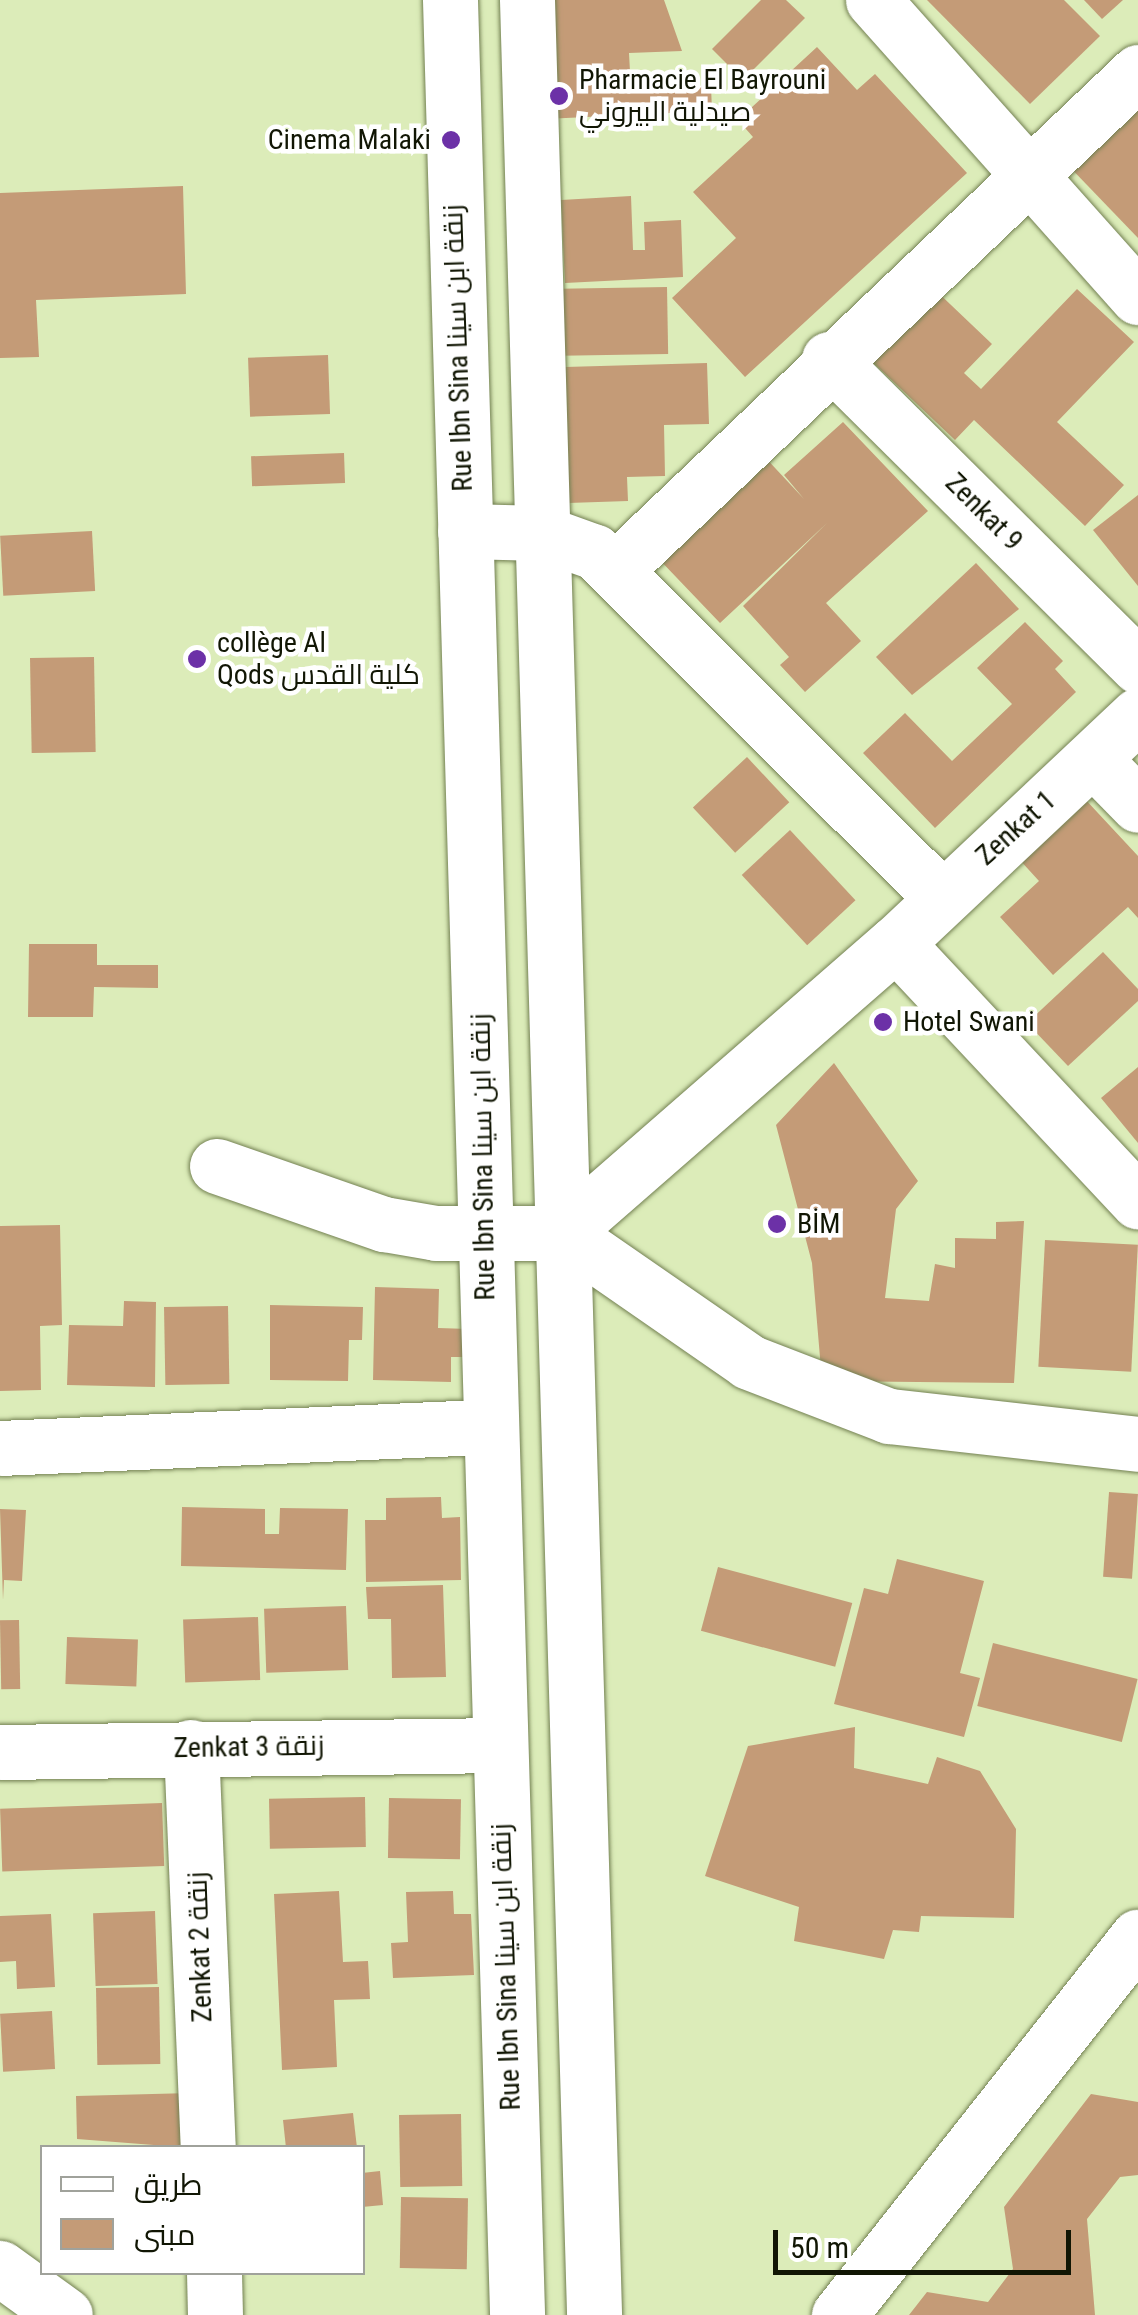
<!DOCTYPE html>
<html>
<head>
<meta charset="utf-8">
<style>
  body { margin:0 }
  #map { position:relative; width:1138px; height:2315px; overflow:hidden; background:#dcecb9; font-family:"Roboto Condensed",Cairo,sans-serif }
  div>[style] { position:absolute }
  .building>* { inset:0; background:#c49b77; transform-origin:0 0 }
  .roads { filter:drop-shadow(0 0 2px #738152) drop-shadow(0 0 2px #738152) }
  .minor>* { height:55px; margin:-27.5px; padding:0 27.5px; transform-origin:27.5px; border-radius:27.5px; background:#fff }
  .major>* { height:55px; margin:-27.5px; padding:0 27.5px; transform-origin:27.5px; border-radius:27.5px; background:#fff }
  .dots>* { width:28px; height:28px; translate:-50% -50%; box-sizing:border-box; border:5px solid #fff; border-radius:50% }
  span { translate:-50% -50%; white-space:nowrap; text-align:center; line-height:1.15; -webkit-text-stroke:9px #fff; paint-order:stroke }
  .poi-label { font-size:28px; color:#111604 }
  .left { translate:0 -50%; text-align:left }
  .right { translate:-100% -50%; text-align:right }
  .street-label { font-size:28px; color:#111604 }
  .legend { position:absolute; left:40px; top:2145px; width:325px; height:130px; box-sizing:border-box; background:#fff; border:2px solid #a0a29b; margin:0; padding:12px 18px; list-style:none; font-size:30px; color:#111604 }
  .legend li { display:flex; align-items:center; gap:20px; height:50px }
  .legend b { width:50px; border:2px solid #a0a29b }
  .scale { position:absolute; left:773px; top:2230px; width:298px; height:45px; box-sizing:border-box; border:5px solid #111604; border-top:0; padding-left:12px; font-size:30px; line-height:35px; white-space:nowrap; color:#111604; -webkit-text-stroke:8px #fff; paint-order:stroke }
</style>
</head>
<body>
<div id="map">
  <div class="building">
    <i style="clip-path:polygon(540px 0,664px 0,682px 51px,629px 53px,631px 90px,711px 86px,712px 111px,545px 119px)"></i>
    <i style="clip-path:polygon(761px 0,786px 0,805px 18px,743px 80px,712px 49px)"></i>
    <i style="clip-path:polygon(927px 0,1064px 0,1100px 36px,1030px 104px)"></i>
    <i style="clip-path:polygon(1084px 0,1123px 0,1102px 19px)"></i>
    <i style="clip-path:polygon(817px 47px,857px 90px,875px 74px,967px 173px,745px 377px,672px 298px,736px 238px,693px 192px,753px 137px,738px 120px)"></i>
    <i style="clip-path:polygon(1138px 87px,1138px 238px,1062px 159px)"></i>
    <i style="clip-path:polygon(183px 186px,186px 294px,36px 300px,39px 357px,0 358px,0 193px)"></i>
    <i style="clip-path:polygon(631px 196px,633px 250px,645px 250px,644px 222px,681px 220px,683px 277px,565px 283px,561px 200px)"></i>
    <i style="clip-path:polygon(930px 285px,992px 344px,964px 373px,981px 389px,1077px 289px,1134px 342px,1057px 422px,1124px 485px,1085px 526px,974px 420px,955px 440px,864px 354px)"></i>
    <i style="left:667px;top:287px;width:67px;height:107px;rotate:89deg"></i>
    <i style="left:328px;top:355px;width:59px;height:80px;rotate:88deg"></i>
    <i style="clip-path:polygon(707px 363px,709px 424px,664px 425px,665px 476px,627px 477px,628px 501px,568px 503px,565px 367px)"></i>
    <i style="clip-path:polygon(843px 422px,928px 511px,826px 603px,861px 641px,805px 692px,780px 665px,789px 657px,743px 606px,827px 523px,720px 623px,655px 555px,762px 454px,804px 499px,784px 475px)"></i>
    <i style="left:344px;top:453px;width:30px;height:93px;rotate:88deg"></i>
    <i style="clip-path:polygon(1138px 495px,1138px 586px,1093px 530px)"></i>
    <i style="left:92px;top:531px;width:60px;height:92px;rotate:87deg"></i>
    <i style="clip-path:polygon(976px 563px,1019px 609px,912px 695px,876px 657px)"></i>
    <i style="clip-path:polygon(1025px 622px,1063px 661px,1055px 669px,1076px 692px,935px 828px,863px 753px,905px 713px,952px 761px,1012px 704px,977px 668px)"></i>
    <i style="left:94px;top:657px;width:95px;height:64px;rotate:89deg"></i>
    <i style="left:747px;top:757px;width:62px;height:74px;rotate:47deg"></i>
    <i style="clip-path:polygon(1084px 798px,1138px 856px,1138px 918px,1128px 907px,1053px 975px,1000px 917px,1039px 881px,1018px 858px)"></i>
    <i style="left:790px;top:830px;width:96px;height:66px;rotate:47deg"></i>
    <i style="clip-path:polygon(29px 944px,97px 944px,97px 965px,158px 965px,158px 988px,94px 987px,93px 1017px,28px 1017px)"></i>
    <i style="clip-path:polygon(1103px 952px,1138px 989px,1138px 1001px,1068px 1066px,1027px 1023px)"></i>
    <i style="clip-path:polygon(834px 1063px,918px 1181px,896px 1209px,885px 1298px,929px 1301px,935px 1264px,955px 1268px,955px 1238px,996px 1239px,996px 1222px,1024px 1221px,1014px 1383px,822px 1381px,812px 1263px,776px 1125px)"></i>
    <i style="clip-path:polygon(1138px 1067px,1138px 1143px,1101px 1098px)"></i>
    <i style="clip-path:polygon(60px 1225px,62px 1325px,40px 1326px,41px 1390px,0 1391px,0 1226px)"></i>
    <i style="left:1045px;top:1240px;width:93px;height:127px;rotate:3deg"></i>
    <i style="clip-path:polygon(375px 1287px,439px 1289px,438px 1328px,469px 1329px,468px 1357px,451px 1357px,451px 1382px,373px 1380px)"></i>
    <i style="clip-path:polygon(124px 1301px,156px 1302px,155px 1387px,67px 1385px,69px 1325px,123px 1326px)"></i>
    <i style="clip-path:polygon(270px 1305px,363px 1307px,362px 1340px,349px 1340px,348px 1381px,270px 1380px)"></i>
    <i style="left:228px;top:1306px;width:78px;height:64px;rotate:89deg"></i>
    <i style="left:1109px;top:1492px;width:29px;height:85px;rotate:4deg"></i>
    <i style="clip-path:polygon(441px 1497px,442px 1518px,460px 1517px,461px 1580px,366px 1582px,365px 1520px,386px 1520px,386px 1498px)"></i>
    <i style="clip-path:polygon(182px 1507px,265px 1509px,265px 1534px,279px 1534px,280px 1508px,348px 1509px,346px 1570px,181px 1566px)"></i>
    <i style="clip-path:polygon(0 1509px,26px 1510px,22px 1581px,4px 1580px,3px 1600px)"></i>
    <i style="clip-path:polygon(897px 1559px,984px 1581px,960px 1673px,980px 1678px,964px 1737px,834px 1704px,864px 1588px,888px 1594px)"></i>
    <i style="left:718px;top:1567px;width:139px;height:66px;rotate:15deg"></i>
    <i style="clip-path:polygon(443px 1585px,446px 1677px,392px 1678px,391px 1619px,368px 1619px,366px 1587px)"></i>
    <i style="left:346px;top:1606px;width:64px;height:82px;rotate:88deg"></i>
    <i style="left:258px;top:1617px;width:63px;height:75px;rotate:88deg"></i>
    <i style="left:19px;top:1620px;width:69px;height:19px;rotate:89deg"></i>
    <i style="left:67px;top:1637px;width:71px;height:47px;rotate:2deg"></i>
    <i style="left:993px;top:1643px;width:149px;height:65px;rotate:14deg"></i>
    <i style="clip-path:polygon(855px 1727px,854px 1768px,928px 1784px,937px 1757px,980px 1771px,1016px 1829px,1014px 1918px,921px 1916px,919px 1932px,893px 1930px,884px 1959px,794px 1941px,799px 1907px,705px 1876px,748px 1746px)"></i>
    <i style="left:365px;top:1797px;width:50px;height:96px;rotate:89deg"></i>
    <i style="left:389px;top:1798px;width:72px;height:60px;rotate:1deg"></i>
    <i style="left:162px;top:1803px;width:63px;height:162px;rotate:88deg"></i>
    <i style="clip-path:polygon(339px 1891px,343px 1962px,368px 1961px,370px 1999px,334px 2000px,337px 2067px,282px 2070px,274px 1894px)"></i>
    <i style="clip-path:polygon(453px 1891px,454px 1914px,471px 1914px,474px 1975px,393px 1978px,391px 1943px,408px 1942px,406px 1892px)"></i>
    <i style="left:155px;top:1911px;width:73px;height:62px;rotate:88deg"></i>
    <i style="clip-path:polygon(51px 1914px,55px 1987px,17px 1989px,16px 1961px,0 1962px,0 1916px)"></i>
    <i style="left:159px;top:1987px;width:77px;height:63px;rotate:89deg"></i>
    <i style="left:52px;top:2011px;width:58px;height:52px;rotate:87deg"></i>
    <i style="clip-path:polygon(191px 2093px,192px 2148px,77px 2139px,76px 2096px)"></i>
    <i style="clip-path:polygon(1091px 2094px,1138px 2102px,1138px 2175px,1120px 2177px,1087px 2219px,1095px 2315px,909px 2315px,927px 2292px,988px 2302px,1013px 2269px,1004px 2207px)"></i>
    <i style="clip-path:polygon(353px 2113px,357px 2148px,286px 2148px,283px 2120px)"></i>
    <i style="left:461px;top:2114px;width:72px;height:62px;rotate:89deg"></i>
    <i style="clip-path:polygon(380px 2171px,383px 2205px,362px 2207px,362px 2173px)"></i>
    <i style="left:401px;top:2197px;width:67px;height:71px;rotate:1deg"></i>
  </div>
  <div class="roads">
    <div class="minor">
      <i style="left:873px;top:0;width:398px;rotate:48.3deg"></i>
      <i style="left:829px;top:359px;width:436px;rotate:44.8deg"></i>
      <i style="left:465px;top:531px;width:77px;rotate:1.5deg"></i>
      <i style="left:542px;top:533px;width:56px;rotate:19.7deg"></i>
      <i style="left:595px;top:552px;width:487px;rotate:44.9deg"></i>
      <i style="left:615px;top:570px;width:722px;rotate:-43.6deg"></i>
      <i style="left:1093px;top:759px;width:64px;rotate:45.6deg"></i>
      <i style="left:896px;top:943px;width:354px;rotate:46.9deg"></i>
      <i style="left:217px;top:1166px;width:177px;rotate:19.2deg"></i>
      <i style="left:384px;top:1224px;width:53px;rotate:9.8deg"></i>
      <i style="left:436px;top:1233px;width:127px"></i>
      <i style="left:563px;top:1233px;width:226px;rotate:34.7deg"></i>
      <i style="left:749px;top:1362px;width:150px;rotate:21.1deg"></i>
      <i style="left:889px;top:1416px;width:251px;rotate:6.4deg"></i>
      <i style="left:563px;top:1233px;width:442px;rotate:-41.1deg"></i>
      <i style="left:896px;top:943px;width:332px;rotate:-43.3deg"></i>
      <i style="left:0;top:1448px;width:488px;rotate:-2.5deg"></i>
      <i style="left:191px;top:1747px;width:401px;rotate:87.6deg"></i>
      <i style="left:0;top:1752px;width:498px;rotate:-0.8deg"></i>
      <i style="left:0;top:2268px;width:80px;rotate:35.9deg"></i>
      <i style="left:214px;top:2272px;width:43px;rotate:88.7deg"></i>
      <i style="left:839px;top:2315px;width:482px;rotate:-51.7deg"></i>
    </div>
    <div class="major">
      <i style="left:450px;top:0;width:2316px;rotate:88.34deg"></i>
      <i style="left:527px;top:0;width:2316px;rotate:88.34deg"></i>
    </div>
  </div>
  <div class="dots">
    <i style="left:559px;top:96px;background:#6c31a7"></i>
    <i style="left:451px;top:140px;background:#6c31a7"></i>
    <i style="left:197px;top:659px;background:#6c31a7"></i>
    <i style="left:883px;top:1022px;background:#6c31a7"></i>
    <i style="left:777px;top:1224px;background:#6c31a7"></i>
  </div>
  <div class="poi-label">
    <span class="left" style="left:579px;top:96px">Pharmacie El Bayrouni<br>صيدلية البيروني</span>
    <span class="right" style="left:431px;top:140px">Cinema Malaki</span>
    <span class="left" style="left:217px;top:659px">collège Al<br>Qods كلية القدس</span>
    <span class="left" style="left:903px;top:1022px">Hotel Swani</span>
    <span class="left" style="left:797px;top:1224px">BİM</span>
  </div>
  <div class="street-label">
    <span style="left:458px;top:348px;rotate:-92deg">Rue Ibn Sina زنقة ابن سينا</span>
    <span style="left:984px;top:512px;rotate:45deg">Zenkat 9</span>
    <span style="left:1016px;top:828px;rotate:-42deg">Zenkat 1</span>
    <span style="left:483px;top:1157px;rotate:-91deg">Rue Ibn Sina زنقة ابن سينا</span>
    <span style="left:249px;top:1747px;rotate:-1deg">Zenkat 3 زنقة</span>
    <span style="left:200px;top:1947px;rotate:-92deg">Zenkat 2 زنقة</span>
    <span style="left:506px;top:1967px;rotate:-92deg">Rue Ibn Sina زنقة ابن سينا</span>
  </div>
  <ul class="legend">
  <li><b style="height:12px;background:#fff"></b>طريق</li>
  <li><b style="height:28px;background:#c49b77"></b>مبنى</li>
  </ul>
  <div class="scale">50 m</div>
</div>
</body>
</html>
